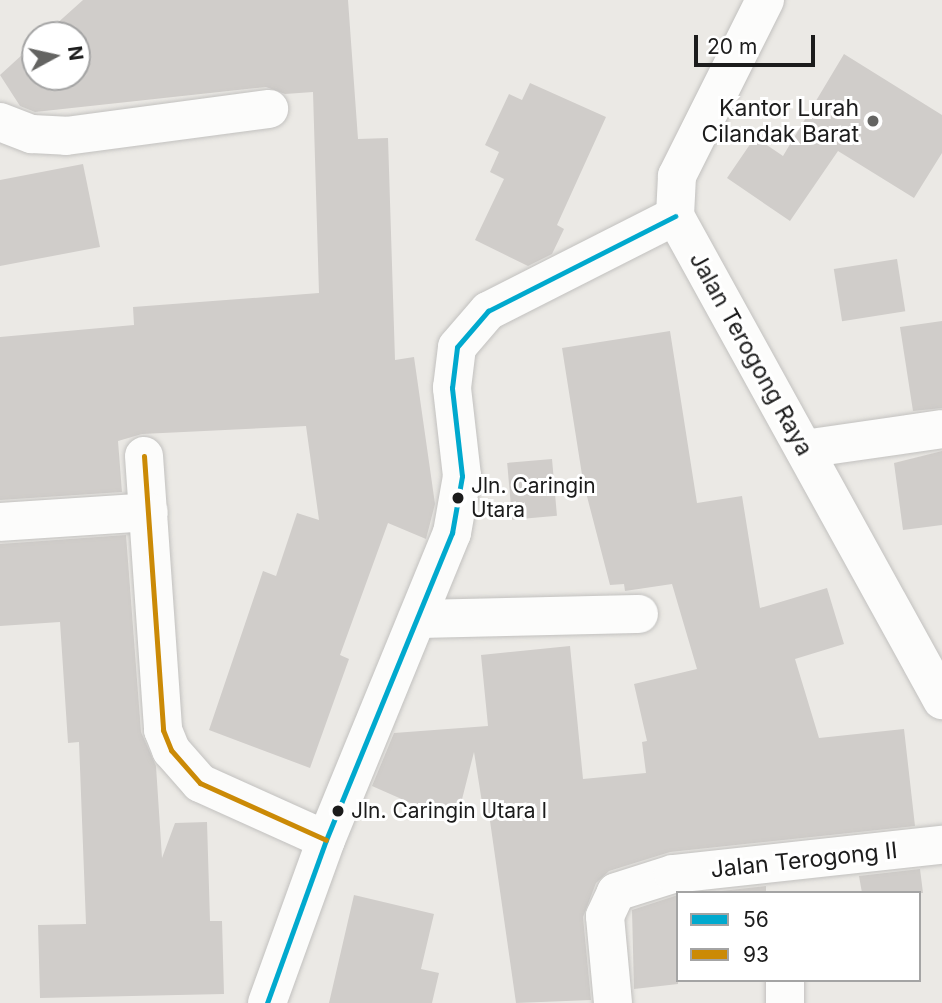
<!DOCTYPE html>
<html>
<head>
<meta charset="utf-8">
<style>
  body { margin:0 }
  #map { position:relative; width:942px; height:1003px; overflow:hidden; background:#ebe9e5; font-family:Inter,sans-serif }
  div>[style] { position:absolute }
  .building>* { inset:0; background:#d0cdca; transform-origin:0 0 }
  .roads { filter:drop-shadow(0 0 2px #c2c1bf) drop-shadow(0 0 2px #c2c1bf) }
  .minor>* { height:38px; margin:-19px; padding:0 19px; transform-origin:19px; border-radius:19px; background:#fcfcfb }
  .bus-1>* { height:5px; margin:-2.5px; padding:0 2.5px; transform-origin:2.5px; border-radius:2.5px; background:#00a9ce }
  .bus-2>* { height:5px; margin:-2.5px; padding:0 2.5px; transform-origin:2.5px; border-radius:2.5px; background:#cb8a06 }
  .dots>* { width:19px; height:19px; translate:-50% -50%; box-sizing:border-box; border:4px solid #fff; border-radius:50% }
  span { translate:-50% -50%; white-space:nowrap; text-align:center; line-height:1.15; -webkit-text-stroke:6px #fff; paint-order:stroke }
  .bus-label { font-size:21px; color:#1c1c1c }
  .left { translate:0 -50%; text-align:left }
  .poi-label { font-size:23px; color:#1c1c1c }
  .right { translate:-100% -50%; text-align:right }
  .street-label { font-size:23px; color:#1c1c1c }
  .legend { position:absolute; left:676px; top:891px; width:245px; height:91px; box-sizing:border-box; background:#fff; border:2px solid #a4a4a4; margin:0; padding:9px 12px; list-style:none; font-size:21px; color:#1c1c1c }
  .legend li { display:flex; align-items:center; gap:14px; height:35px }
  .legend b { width:35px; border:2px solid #a4a4a4 }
  .north { position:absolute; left:21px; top:21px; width:70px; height:70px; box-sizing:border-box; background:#fff; border:2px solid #a4a4a4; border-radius:50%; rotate:82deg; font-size:19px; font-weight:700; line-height:28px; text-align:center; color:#1c1c1c }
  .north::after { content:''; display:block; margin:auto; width:24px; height:32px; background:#646462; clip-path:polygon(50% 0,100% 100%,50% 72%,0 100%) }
  .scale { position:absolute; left:694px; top:35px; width:121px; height:32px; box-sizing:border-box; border:4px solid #1c1c1c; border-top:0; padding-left:9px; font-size:21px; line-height:24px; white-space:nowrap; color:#1c1c1c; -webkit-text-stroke:5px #fff; paint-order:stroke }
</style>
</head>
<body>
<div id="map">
  <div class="building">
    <i style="clip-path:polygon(83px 0,348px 0,358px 139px,388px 138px,395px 360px,414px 357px,435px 504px,426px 539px,388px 523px,340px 655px,349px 659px,310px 768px,209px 730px,263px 571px,276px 576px,297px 513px,319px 520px,306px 426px,142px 434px,118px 441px,122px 492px,0 500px,0 337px,134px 325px,133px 307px,319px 293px,313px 92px,285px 94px,266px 87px,35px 112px,20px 106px,0 75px,35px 43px,35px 77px,77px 77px,77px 35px,44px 35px)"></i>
    <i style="clip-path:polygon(844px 54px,942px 115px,942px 153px,914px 198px,838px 151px,790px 221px,727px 178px,755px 137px,783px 156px)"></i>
    <i style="clip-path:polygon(530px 83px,606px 117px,557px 225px,564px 229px,552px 254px,528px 266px,475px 240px,504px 179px,490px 172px,499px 152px,485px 145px,509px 94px,522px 100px)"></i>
    <i style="clip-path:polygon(83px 164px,100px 247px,0 266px,0 180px)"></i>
    <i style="left:897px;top:259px;width:53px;height:64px;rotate:81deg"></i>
    <i style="clip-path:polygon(942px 321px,942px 408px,913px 411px,900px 327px)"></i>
    <i style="clip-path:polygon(670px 331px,697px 503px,742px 496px,760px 608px,827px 588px,844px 644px,795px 659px,819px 738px,904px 729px,915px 826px,670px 852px,609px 871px,596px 883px,583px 917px,591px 1000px,516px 1003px,489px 814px,484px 815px,474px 752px,456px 823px,372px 786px,394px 733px,488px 726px,481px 655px,570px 646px,583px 779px,646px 773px,642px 742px,647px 741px,634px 684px,697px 669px,672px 584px,625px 591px,624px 584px,610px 585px,583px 481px,562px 348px)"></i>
    <i style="clip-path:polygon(942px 451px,942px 525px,903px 530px,894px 463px)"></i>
    <i style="left:552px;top:459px;width:57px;height:45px;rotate:85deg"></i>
    <i style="clip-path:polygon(126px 535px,141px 732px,156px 766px,162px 858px,175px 823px,207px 822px,210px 921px,222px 921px,224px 994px,40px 998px,38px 925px,86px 924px,79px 742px,68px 743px,60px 622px,0 626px,0 544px)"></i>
    <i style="clip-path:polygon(920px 869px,923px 893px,862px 893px,859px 876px)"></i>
    <i style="clip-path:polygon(766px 886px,766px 893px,703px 893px)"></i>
    <i style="clip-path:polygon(354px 895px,434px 914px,421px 969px,439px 973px,432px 1003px,329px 1003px)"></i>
    <i style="clip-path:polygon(678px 895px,678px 984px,634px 989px,632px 910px)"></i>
  </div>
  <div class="roads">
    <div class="minor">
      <i style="left:765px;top:0;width:197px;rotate:116.6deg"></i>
      <i style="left:677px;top:176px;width:40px;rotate:92.9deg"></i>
      <i style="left:675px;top:216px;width:553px;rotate:61.12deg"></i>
      <i style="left:0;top:122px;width:34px;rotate:21deg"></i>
      <i style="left:32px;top:134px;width:34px;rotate:3deg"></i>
      <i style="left:66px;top:136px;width:205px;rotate:-7.6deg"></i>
      <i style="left:804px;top:449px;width:139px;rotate:-8.2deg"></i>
      <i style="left:144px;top:456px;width:275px;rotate:86deg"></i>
      <i style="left:163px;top:730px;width:22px;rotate:68deg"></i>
      <i style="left:171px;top:750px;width:44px;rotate:48.7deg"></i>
      <i style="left:200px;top:783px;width:138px;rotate:24.3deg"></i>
      <i style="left:0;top:522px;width:149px;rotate:-3.8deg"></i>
      <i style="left:417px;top:619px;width:222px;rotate:-1.3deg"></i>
      <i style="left:267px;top:1003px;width:173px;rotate:-70.1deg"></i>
      <i style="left:326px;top:840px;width:332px;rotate:-67.7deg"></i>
      <i style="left:452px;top:533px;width:58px;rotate:-80deg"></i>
      <i style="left:462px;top:476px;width:89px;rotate:-96.5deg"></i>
      <i style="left:452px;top:388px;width:41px;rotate:-83deg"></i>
      <i style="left:457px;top:347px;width:48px;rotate:-49.3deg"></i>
      <i style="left:488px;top:311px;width:210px;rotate:-26.9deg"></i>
      <i style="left:613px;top:1003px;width:87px;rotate:-95.3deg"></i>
      <i style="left:605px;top:916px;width:26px;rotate:-65deg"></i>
      <i style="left:616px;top:892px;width:60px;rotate:-17.5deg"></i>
      <i style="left:673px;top:874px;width:271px;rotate:-6.2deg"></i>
      <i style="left:785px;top:1003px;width:23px;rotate:-90deg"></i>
    </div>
  </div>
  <div class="bus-1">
    <i style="left:267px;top:1003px;width:173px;rotate:-70.1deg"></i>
    <i style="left:326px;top:840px;width:332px;rotate:-67.7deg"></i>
    <i style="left:452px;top:533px;width:58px;rotate:-80deg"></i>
    <i style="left:462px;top:476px;width:89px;rotate:-96.5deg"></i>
    <i style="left:452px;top:388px;width:41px;rotate:-83deg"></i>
    <i style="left:457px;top:347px;width:48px;rotate:-49.3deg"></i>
    <i style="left:488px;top:311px;width:210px;rotate:-26.9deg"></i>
  </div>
  <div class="bus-2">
    <i style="left:144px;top:456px;width:275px;rotate:86deg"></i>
    <i style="left:163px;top:730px;width:22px;rotate:68deg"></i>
    <i style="left:171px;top:750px;width:44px;rotate:48.7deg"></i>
    <i style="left:200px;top:783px;width:138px;rotate:24.3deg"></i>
  </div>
  <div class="dots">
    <i style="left:873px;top:121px;background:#646462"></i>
    <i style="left:458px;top:498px;background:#1c1c1c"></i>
    <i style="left:338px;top:811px;background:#1c1c1c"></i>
  </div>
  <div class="bus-label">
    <span class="left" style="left:471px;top:498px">Jln. Caringin<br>Utara</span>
    <span class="left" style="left:351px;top:811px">Jln. Caringin Utara I</span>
  </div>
  <div class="poi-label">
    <span class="right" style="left:859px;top:121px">Kantor Lurah<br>Cilandak Barat</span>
  </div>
  <div class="street-label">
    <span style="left:751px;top:354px;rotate:61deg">Jalan Terogong Raya</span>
    <span style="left:804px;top:860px;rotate:-6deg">Jalan Terogong II</span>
  </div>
  <ul class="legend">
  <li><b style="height:9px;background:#00a9ce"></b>56</li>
  <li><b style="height:9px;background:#cb8a06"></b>93</li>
  </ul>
  <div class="north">N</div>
  <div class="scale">20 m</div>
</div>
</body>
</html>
